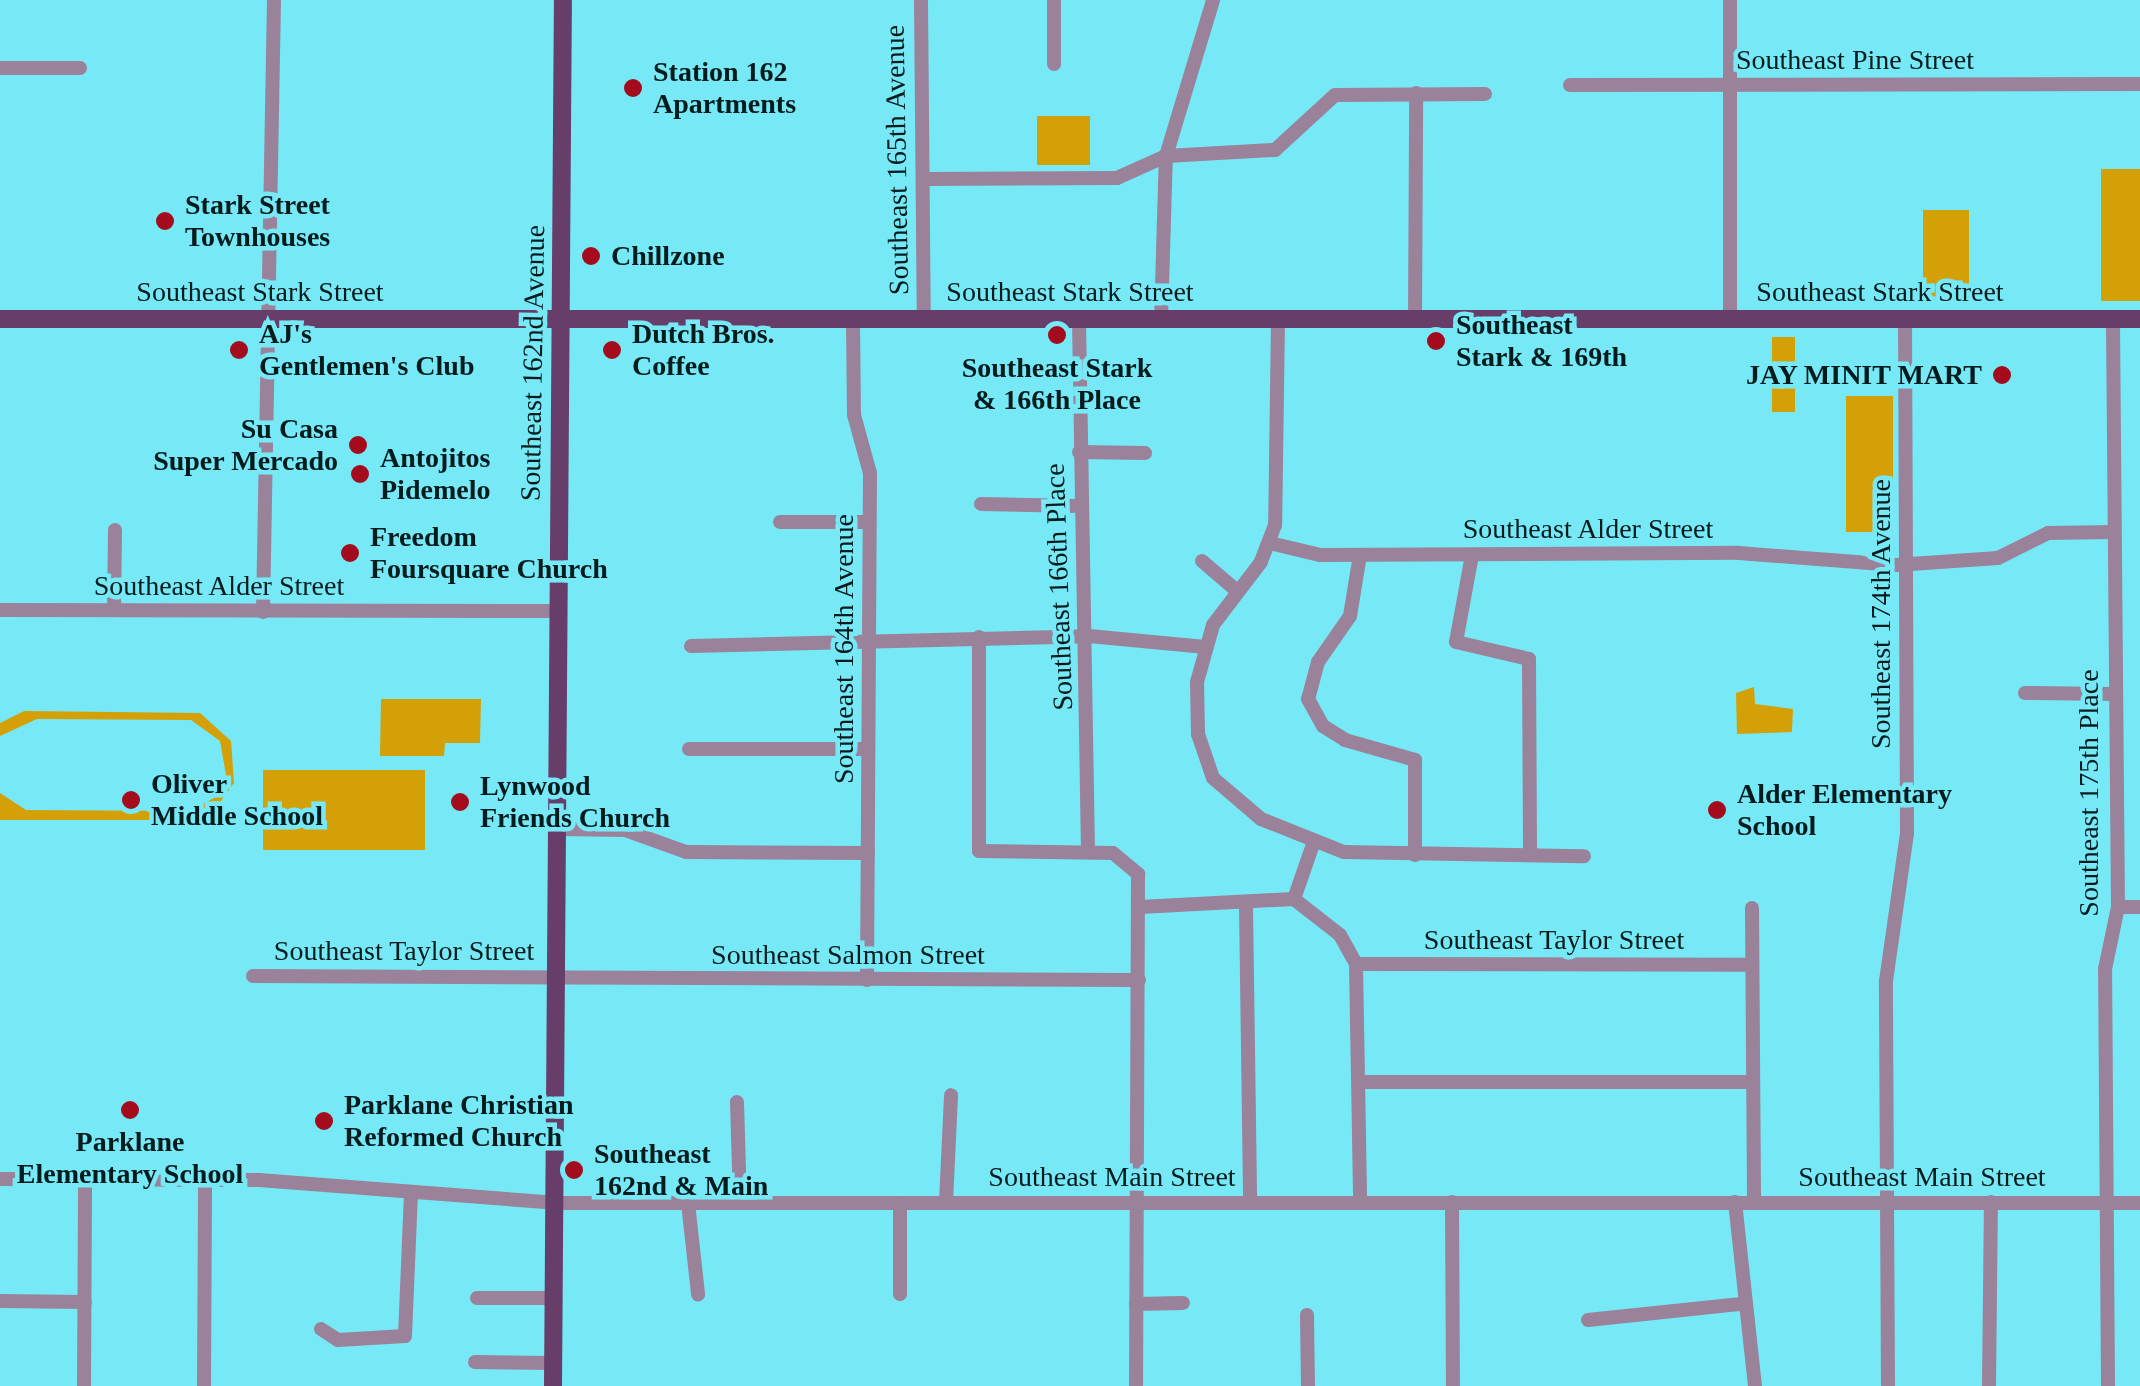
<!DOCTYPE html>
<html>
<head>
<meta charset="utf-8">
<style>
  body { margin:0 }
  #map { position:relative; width:2140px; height:1386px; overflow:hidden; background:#77e9f6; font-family:"Times New Roman",serif }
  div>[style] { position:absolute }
  .green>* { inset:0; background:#d4a007; transform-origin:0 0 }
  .minor>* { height:14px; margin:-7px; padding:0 7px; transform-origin:7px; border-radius:7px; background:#9a829b }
  .major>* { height:18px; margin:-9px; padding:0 9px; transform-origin:9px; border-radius:9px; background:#673d6a }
  .dots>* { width:28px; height:28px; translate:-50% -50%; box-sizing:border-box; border:5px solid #77e9f6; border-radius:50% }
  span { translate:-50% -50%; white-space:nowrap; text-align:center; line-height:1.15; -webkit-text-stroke:9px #77e9f6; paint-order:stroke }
  .street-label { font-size:28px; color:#021b1d }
  .poi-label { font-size:28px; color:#021b1d; font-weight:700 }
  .left { translate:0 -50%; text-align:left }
  .right { translate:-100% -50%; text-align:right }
</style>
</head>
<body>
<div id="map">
  <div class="green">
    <i style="left:1037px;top:116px;width:53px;height:49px"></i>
    <i style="left:2101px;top:169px;width:39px;height:132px"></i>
    <i style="left:1923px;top:210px;width:46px;height:91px"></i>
    <i style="left:1772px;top:337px;width:23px;height:75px"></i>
    <i style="left:1846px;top:396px;width:47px;height:136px"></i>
    <i style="clip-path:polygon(1754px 687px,1755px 704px,1793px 709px,1792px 732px,1737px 734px,1736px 693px)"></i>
    <i style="clip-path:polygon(381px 699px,481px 699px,480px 743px,445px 743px,444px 756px,380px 756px)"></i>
    <i style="clip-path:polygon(24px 711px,200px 713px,231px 741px,234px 783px,216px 808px,192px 820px,0 820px,0 793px,26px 810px,190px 811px,214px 798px,226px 775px,220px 741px,191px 720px,37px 719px,0 736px,0 723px)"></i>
    <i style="left:263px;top:770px;width:162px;height:80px"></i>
  </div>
  <div class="minor">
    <i style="left:921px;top:0;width:319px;rotate:89.5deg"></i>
    <i style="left:1054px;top:64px;width:64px;rotate:-90deg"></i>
    <i style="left:0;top:68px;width:80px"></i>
    <i style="left:1570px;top:85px;width:570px;rotate:-0.1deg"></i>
    <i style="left:923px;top:179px;width:194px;rotate:-0.3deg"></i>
    <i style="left:1117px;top:178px;width:54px;rotate:-24.2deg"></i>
    <i style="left:1166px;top:156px;width:109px;rotate:-3.2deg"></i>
    <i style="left:1275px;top:150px;width:81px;rotate:-42.5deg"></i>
    <i style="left:1335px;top:95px;width:150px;rotate:-0.4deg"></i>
    <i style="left:1079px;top:320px;width:531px;rotate:89.03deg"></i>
    <i style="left:1161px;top:320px;width:164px;rotate:-88.3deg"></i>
    <i style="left:1166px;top:156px;width:163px;rotate:-73.2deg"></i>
    <i style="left:1278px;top:320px;width:205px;rotate:90.8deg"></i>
    <i style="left:1275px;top:525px;width:40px;rotate:111deg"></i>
    <i style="left:1261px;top:562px;width:79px;rotate:127.3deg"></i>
    <i style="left:1213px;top:625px;width:59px;rotate:105.7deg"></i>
    <i style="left:1197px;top:682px;width:52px;rotate:88.9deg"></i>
    <i style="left:1198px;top:734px;width:46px;rotate:71.2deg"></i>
    <i style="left:1213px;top:778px;width:63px;rotate:40.5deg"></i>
    <i style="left:1261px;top:819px;width:89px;rotate:21.7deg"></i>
    <i style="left:1344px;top:852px;width:240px;rotate:1deg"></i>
    <i style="left:1415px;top:320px;width:227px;rotate:-89.7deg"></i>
    <i style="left:1730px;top:320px;width:320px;rotate:-90deg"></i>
    <i style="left:853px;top:321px;width:94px;rotate:89.4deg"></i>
    <i style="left:854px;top:415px;width:60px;rotate:74.6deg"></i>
    <i style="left:870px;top:473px;width:507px;rotate:90.34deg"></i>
    <i style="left:1079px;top:452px;width:66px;rotate:0.9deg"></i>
    <i style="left:981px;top:504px;width:97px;rotate:1.2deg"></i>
    <i style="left:780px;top:522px;width:89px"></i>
    <i style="left:1270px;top:543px;width:51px;rotate:13.5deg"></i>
    <i style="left:1320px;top:555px;width:419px;rotate:-0.3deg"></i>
    <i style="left:1739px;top:553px;width:157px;rotate:4.4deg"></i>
    <i style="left:1896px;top:565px;width:102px;rotate:-3.9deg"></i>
    <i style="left:1998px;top:558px;width:56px;rotate:-26.6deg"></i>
    <i style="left:2048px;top:533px;width:65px;rotate:-0.9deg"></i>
    <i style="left:1360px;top:555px;width:62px;rotate:99.3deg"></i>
    <i style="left:1350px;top:616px;width:56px;rotate:124.8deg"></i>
    <i style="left:1318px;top:662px;width:38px;rotate:105deg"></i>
    <i style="left:1308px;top:699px;width:31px;rotate:61deg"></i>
    <i style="left:1323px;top:726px;width:26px;rotate:32deg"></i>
    <i style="left:1345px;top:740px;width:73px;rotate:15.9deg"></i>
    <i style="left:1415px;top:760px;width:95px;rotate:90deg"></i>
    <i style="left:1472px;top:555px;width:88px;rotate:100.4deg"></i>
    <i style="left:1456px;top:642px;width:75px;rotate:13.1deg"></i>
    <i style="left:1529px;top:659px;width:196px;rotate:89.7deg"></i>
    <i style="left:1202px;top:561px;width:46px;rotate:40.6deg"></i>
    <i style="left:0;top:610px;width:558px;rotate:0.1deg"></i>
    <i style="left:114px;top:610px;width:80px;rotate:-89.3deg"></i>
    <i style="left:263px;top:612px;width:612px;rotate:-88.97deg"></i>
    <i style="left:979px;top:637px;width:214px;rotate:90deg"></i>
    <i style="left:979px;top:851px;width:134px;rotate:0.9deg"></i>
    <i style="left:1113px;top:853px;width:33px;rotate:40deg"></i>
    <i style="left:1138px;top:874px;width:512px;rotate:90.22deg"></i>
    <i style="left:691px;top:646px;width:398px;rotate:-1.4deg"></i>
    <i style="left:1089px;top:636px;width:117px;rotate:5.4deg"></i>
    <i style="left:2025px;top:693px;width:90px;rotate:0.6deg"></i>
    <i style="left:689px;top:749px;width:179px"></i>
    <i style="left:557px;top:829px;width:68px;rotate:0.8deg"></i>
    <i style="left:625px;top:830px;width:65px;rotate:19.8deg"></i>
    <i style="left:686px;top:852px;width:182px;rotate:0.3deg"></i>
    <i style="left:1294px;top:899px;width:58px;rotate:38deg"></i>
    <i style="left:1340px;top:935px;width:33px;rotate:61deg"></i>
    <i style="left:1356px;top:964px;width:239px;rotate:89deg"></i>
    <i style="left:1294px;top:899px;width:58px;rotate:-70.9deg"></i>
    <i style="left:1246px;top:906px;width:296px;rotate:89.2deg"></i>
    <i style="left:1140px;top:907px;width:154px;rotate:-3deg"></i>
    <i style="left:2118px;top:907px;width:22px"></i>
    <i style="left:1752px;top:908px;width:294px;rotate:89.6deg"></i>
    <i style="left:1356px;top:964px;width:396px;rotate:0.1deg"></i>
    <i style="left:253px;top:976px;width:886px;rotate:0.26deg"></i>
    <i style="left:1359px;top:1082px;width:393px"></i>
    <i style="left:737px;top:1102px;width:101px;rotate:88.3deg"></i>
    <i style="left:0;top:1179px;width:259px;rotate:0.2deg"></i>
    <i style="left:259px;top:1180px;width:297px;rotate:4.4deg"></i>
    <i style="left:555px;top:1203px;width:1585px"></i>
    <i style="left:946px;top:1202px;width:107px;rotate:-87.3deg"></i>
    <i style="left:1452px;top:1202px;width:184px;rotate:89.7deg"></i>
    <i style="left:1735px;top:1202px;width:185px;rotate:83.8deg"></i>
    <i style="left:688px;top:1203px;width:92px;rotate:83.7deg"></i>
    <i style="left:900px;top:1203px;width:91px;rotate:90deg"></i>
    <i style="left:477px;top:1298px;width:77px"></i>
    <i style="left:0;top:1301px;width:85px;rotate:0.7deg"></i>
    <i style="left:1136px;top:1304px;width:47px;rotate:-1.2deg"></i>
    <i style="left:1307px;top:1315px;width:71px;rotate:89.2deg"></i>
    <i style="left:1588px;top:1320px;width:154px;rotate:-6deg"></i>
    <i style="left:321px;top:1329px;width:20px;rotate:33deg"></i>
    <i style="left:338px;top:1340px;width:67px;rotate:-3.4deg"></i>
    <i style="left:405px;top:1336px;width:144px;rotate:-87.6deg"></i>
    <i style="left:475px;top:1362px;width:79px;rotate:0.7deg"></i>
    <i style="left:84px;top:1386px;width:207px;rotate:-89.7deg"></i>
    <i style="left:204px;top:1386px;width:207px;rotate:-89.7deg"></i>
    <i style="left:1888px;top:1386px;width:405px;rotate:-90.3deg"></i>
    <i style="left:1886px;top:981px;width:149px;rotate:-81.9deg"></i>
    <i style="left:1907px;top:833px;width:513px;rotate:-90.22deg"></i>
    <i style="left:1989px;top:1386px;width:184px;rotate:-89.4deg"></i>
    <i style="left:2108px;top:1386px;width:417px;rotate:-90.4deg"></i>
    <i style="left:2105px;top:969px;width:63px;rotate:-78.2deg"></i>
    <i style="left:2118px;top:907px;width:587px;rotate:-90.49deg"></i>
  </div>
  <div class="major">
    <i style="left:0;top:319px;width:2140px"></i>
    <i style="left:553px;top:1386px;width:1386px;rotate:-89.59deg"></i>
  </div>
  <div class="dots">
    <i style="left:633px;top:88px;background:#a40b1c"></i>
    <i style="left:165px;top:221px;background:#a40b1c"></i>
    <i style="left:591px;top:256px;background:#a40b1c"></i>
    <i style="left:1057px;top:335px;background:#a40b1c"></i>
    <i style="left:1436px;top:341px;background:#a40b1c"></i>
    <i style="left:239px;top:350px;background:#a40b1c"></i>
    <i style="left:612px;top:350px;background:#a40b1c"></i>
    <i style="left:2002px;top:375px;background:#a40b1c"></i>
    <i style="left:358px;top:445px;background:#a40b1c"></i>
    <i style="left:360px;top:474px;background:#a40b1c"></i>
    <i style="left:350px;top:553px;background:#a40b1c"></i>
    <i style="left:131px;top:800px;background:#a40b1c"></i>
    <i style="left:460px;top:802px;background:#a40b1c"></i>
    <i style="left:1717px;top:810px;background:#a40b1c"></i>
    <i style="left:130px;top:1110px;background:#a40b1c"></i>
    <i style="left:324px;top:1121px;background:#a40b1c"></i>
    <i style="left:574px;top:1170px;background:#a40b1c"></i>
  </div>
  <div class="street-label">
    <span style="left:1855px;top:60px">Southeast Pine Street</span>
    <span style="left:897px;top:160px;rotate:-91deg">Southeast 165th Avenue</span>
    <span style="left:260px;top:292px">Southeast Stark Street</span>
    <span style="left:1070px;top:292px">Southeast Stark Street</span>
    <span style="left:1880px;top:292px">Southeast Stark Street</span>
    <span style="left:533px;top:363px;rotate:-89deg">Southeast 162nd Avenue</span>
    <span style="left:1588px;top:529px">Southeast Alder Street</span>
    <span style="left:219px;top:586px">Southeast Alder Street</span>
    <span style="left:1059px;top:587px;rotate:-92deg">Southeast 166th Place</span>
    <span style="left:1881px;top:614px;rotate:-90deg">Southeast 174th Avenue</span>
    <span style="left:844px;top:649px;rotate:-90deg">Southeast 164th Avenue</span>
    <span style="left:2089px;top:793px;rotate:-90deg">Southeast 175th Place</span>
    <span style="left:1554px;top:940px">Southeast Taylor Street</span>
    <span style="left:404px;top:951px">Southeast Taylor Street</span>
    <span style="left:848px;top:955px">Southeast Salmon Street</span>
    <span style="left:1112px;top:1177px">Southeast Main Street</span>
    <span style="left:1922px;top:1177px">Southeast Main Street</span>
  </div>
  <div class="poi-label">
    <span class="left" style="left:653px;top:88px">Station 162<br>Apartments</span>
    <span class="left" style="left:185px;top:221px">Stark Street<br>Townhouses</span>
    <span class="left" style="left:611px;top:256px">Chillzone</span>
    <span class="left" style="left:1456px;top:341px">Southeast<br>Stark &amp; 169th</span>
    <span class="left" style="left:259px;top:350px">AJ's<br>Gentlemen's Club</span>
    <span class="left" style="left:632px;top:350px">Dutch Bros.<br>Coffee</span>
    <span style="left:1057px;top:384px">Southeast Stark<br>&amp; 166th Place</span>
    <span class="right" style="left:1982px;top:375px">JAY MINIT MART</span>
    <span class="right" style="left:338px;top:445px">Su Casa<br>Super Mercado</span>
    <span class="left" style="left:380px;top:474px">Antojitos<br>Pidemelo</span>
    <span class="left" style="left:370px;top:553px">Freedom<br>Foursquare Church</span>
    <span class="left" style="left:151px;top:800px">Oliver<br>Middle School</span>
    <span class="left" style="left:480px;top:802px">Lynwood<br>Friends Church</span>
    <span class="left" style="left:1737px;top:810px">Alder Elementary<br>School</span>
    <span class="left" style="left:344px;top:1121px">Parklane Christian<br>Reformed Church</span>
    <span style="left:130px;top:1158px">Parklane<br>Elementary School</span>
    <span class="left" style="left:594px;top:1170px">Southeast<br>162nd &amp; Main</span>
  </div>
</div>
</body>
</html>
